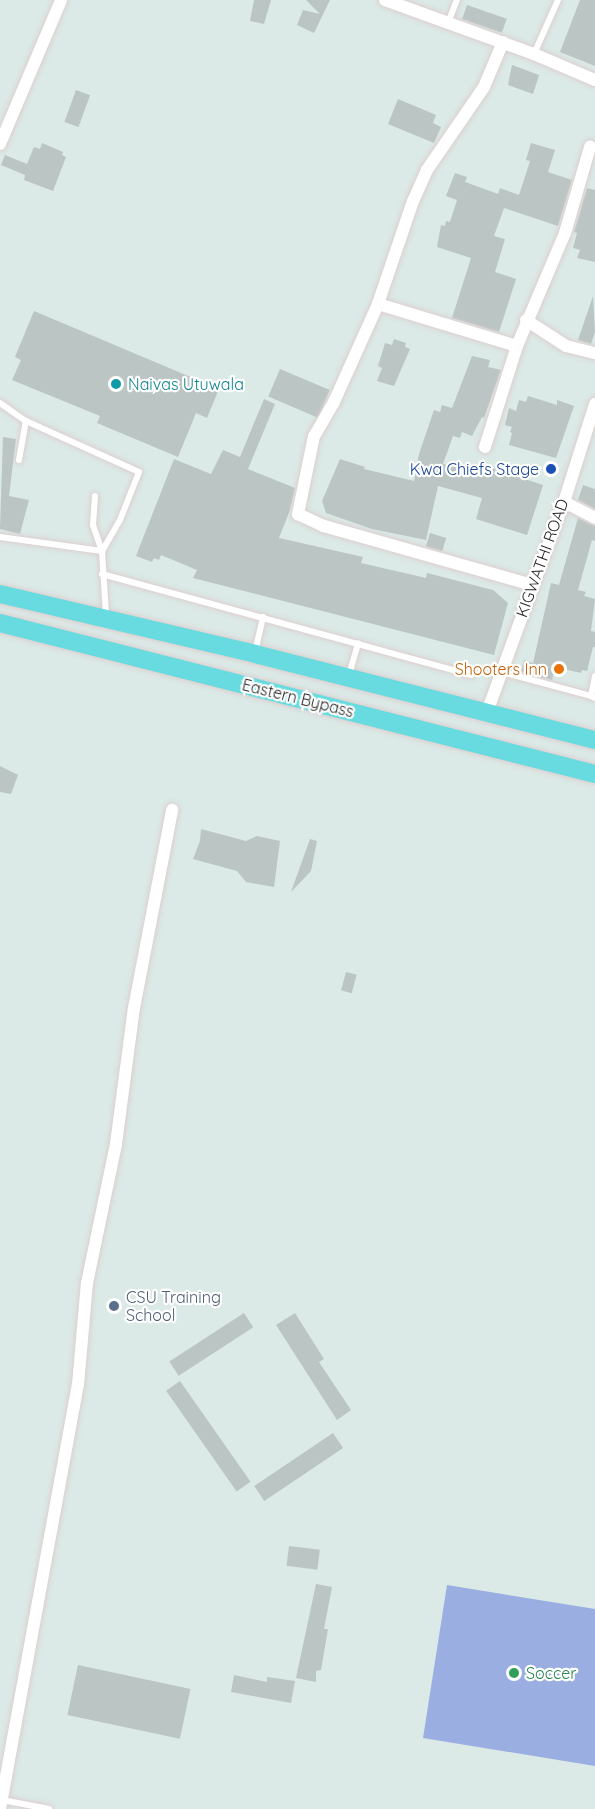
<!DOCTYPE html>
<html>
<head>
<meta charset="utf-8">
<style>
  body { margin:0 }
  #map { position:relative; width:595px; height:1809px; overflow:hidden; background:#dbe9e7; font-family:Quicksand,sans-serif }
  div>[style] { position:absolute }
  .pitch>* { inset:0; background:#9aaee1 }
  .building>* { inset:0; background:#bbc5c4; transform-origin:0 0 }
  .roads { filter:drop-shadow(0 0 2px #dccfce) drop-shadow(0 0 2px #dccfce) }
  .service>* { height:6px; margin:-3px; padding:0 3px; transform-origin:3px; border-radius:3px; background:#fff }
  .minor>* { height:12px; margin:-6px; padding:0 6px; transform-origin:6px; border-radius:6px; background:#fff }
  .primary>* { height:18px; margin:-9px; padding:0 9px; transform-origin:9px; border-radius:9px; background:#68dbe1 }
  .dots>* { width:16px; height:16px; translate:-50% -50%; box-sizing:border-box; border:3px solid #fff; border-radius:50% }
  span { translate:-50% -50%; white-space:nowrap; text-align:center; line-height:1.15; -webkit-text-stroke:4.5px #fff; paint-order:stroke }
  .culture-label { font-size:16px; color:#0d838f }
  .left { translate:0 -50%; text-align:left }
  .transit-label { font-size:16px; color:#164399 }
  .right { translate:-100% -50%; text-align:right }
  .street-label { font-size:16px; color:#282828 }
  .food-label { font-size:16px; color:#c56008 }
  .service-label { font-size:16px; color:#4e5e75 }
  .leisure-label { font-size:16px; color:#27864d }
</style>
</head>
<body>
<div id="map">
  <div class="pitch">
    <i style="clip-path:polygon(447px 1585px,595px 1609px,595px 1766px,423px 1738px)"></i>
  </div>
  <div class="building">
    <i style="clip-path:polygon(254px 0,271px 0,264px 24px,250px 21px)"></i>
    <i style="clip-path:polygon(306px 0,330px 0,314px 33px,297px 25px,303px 10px,320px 14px)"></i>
    <i style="clip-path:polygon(580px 0,595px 0,595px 66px,560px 52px)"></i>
    <i style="left:467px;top:5px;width:42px;height:15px;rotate:19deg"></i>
    <i style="clip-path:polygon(512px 65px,539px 75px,533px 94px,508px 85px)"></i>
    <i style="left:76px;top:90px;width:15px;height:34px;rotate:20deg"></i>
    <i style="clip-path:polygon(398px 99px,436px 115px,433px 123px,441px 127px,434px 143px,388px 124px)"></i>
    <i style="clip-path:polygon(42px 143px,63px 152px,62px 155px,66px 157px,53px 191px,24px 180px,25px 175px,1px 165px,5px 155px,27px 164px,34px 147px,40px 149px)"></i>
    <i style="clip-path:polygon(531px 143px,555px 150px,548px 172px,572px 180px,558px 226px,504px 208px,494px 236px,505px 239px,495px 272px,516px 279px,499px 332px,452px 318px,471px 258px,437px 247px,441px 225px,445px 226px,446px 221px,450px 222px,457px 200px,446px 196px,455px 173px,467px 177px,465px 182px,498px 194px,500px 188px,519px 195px,530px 161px,526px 160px)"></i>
    <i style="clip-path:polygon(587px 188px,595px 190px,595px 262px,577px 258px,580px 250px,573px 248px,577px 233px,574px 232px)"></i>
    <i style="clip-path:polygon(593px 296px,595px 332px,591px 344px,578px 340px)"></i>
    <i style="clip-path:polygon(34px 311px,219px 389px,207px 418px,196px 413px,178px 457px,97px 423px,100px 416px,12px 380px,21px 360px,15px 357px)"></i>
    <i style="clip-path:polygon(394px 339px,406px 343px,405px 347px,410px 349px,394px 386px,377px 381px,382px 368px,378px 366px,385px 343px,392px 345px)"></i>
    <i style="clip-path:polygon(472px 356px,490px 360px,488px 367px,501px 370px,484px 418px,482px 417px,472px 436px,462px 432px,460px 438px,453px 436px,443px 464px,489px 476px,491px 468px,543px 485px,527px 535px,476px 519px,482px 498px,438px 486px,426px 540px,372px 529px,326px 513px,322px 501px,340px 459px,365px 467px,364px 469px,414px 481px,419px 454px,434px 410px,440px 412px,442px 405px,452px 408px)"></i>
    <i style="left:280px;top:369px;width:54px;height:30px;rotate:23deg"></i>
    <i style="clip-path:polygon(528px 396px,557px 405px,557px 400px,574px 406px,556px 458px,509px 445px,512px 433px,510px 432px,512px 427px,505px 425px,509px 408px,516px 411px,519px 400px,526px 402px)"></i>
    <i style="clip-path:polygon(264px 399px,275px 404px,248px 469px,295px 488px,290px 510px,279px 538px,363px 557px,361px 563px,426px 578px,427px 573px,493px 590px,508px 603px,494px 655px,193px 578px,197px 570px,161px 555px,159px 560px,154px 558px,152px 562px,136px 556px,174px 459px,211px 474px,223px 450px,240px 457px)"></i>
    <i style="clip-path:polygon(3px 437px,16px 439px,9px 496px,29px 500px,20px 534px,0 529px)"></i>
    <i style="clip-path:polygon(583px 485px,595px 489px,595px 509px,578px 500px)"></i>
    <i style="clip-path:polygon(578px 518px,595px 526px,595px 541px,592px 540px,578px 590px,586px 592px,584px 596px,595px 599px,591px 631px,595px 632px,595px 647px,593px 647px,587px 671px,582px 670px,581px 673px,555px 667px,552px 680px,521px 672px,524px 660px,533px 663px,551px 583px,559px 585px)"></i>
    <i style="left:430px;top:533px;width:17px;height:14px;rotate:17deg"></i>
    <i style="clip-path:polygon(0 766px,18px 775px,11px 794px,0 792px)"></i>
    <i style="clip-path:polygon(201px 829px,246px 841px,257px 836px,280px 841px,274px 887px,246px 882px,237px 871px,193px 859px,200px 841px)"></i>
    <i style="clip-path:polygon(310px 839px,317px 841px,311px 871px,291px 892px)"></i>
    <i style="left:346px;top:972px;width:11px;height:19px;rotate:15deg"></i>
    <i style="left:244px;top:1313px;width:17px;height:89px;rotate:57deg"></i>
    <i style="clip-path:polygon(295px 1313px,324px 1359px,319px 1362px,351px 1410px,337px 1420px,276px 1325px)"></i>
    <i style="left:180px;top:1381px;width:123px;height:17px;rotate:55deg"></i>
    <i style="left:333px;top:1433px;width:18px;height:95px;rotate:56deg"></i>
    <i style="left:289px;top:1546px;width:31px;height:20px;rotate:7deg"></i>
    <i style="clip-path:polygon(316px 1584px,332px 1587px,324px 1629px,328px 1629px,321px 1670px,316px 1671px,316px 1682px,296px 1678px)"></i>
    <i style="left:78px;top:1665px;width:115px;height:51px;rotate:12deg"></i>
    <i style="clip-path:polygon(234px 1675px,267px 1682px,267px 1677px,295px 1681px,291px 1703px,231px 1692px)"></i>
  </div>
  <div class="roads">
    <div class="service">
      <i style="left:448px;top:23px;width:25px;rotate:-69deg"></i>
      <i style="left:534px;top:54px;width:59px;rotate:-66deg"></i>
      <i style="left:0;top:403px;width:32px;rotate:35deg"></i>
      <i style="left:19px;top:460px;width:40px;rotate:-80deg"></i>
      <i style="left:26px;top:421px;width:124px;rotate:24.3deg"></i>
      <i style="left:139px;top:472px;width:52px;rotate:111.6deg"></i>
      <i style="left:120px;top:520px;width:36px;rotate:120deg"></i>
      <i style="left:95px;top:496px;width:29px;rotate:94deg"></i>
      <i style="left:93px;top:525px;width:28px;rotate:71deg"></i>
      <i style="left:0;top:537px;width:103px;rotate:7.8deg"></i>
      <i style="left:102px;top:551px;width:64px;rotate:86.4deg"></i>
      <i style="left:102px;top:574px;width:383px;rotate:15.3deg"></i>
      <i style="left:255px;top:652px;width:36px;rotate:-77deg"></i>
      <i style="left:502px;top:672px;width:92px;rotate:15.1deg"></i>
      <i style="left:349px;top:675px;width:33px;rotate:-74deg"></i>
      <i style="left:595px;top:676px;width:20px;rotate:101deg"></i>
      <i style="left:591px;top:696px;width:4px;rotate:27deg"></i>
      <i style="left:2px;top:1800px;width:48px;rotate:10.8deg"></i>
    </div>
    <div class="minor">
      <i style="left:385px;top:0;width:158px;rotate:19.9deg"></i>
      <i style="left:534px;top:54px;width:66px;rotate:23.1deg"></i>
      <i style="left:503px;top:42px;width:49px;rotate:112.9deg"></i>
      <i style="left:484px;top:87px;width:101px;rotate:124.5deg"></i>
      <i style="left:427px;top:170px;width:34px;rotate:114deg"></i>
      <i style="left:413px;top:201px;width:109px;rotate:108.8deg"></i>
      <i style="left:378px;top:304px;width:107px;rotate:114.2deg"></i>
      <i style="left:334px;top:402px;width:39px;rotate:120deg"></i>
      <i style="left:314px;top:436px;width:80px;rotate:101.6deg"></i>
      <i style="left:298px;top:514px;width:29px;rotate:25deg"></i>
      <i style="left:324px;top:526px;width:217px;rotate:15.8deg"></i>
      <i style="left:0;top:144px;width:156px;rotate:-67deg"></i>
      <i style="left:378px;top:304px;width:145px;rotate:16.8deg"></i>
      <i style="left:517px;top:346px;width:106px;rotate:107.6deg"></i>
      <i style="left:526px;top:320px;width:48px;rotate:33deg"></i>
      <i style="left:566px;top:346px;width:30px;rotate:14deg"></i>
      <i style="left:517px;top:346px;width:123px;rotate:-67deg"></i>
      <i style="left:565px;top:233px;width:90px;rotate:-73.8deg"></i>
      <i style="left:564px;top:502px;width:35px;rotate:27deg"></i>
      <i style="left:487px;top:712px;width:224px;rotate:-69.9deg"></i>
      <i style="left:564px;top:502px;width:103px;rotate:-72.4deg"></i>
      <i style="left:0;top:1809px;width:431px;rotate:-79.6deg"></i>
      <i style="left:78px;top:1385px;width:102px;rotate:-85deg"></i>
      <i style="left:87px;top:1283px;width:142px;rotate:-78.2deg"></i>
      <i style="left:116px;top:1144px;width:137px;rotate:-82.5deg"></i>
      <i style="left:134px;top:1008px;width:202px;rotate:-79.1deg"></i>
    </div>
    <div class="primary">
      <i style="left:0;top:594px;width:262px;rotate:13.2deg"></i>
      <i style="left:255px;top:654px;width:351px;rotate:14.2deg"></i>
      <i style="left:0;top:623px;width:614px;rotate:14.24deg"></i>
    </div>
  </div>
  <div class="dots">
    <i style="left:116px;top:384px;background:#0f9aa8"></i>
    <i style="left:551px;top:469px;background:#1a4fb4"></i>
    <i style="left:559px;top:669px;background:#e8710a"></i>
    <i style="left:114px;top:1306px;background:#5c6f8a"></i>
    <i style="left:514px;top:1673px;background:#2e9e5b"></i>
  </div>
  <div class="culture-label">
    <span class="left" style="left:128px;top:384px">Naivas Utuwala</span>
  </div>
  <div class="transit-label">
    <span class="right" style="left:539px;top:469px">Kwa Chiefs Stage</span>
  </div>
  <div class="street-label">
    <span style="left:542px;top:558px;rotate:-70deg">KIGWATHI ROAD</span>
    <span style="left:298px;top:698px;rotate:14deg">Eastern Bypass</span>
  </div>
  <div class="food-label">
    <span class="right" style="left:547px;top:669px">Shooters Inn</span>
  </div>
  <div class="service-label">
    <span class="left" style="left:126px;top:1306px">CSU Training<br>School</span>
  </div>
  <div class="leisure-label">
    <span class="left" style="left:526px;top:1673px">Soccer</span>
  </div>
</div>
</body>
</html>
